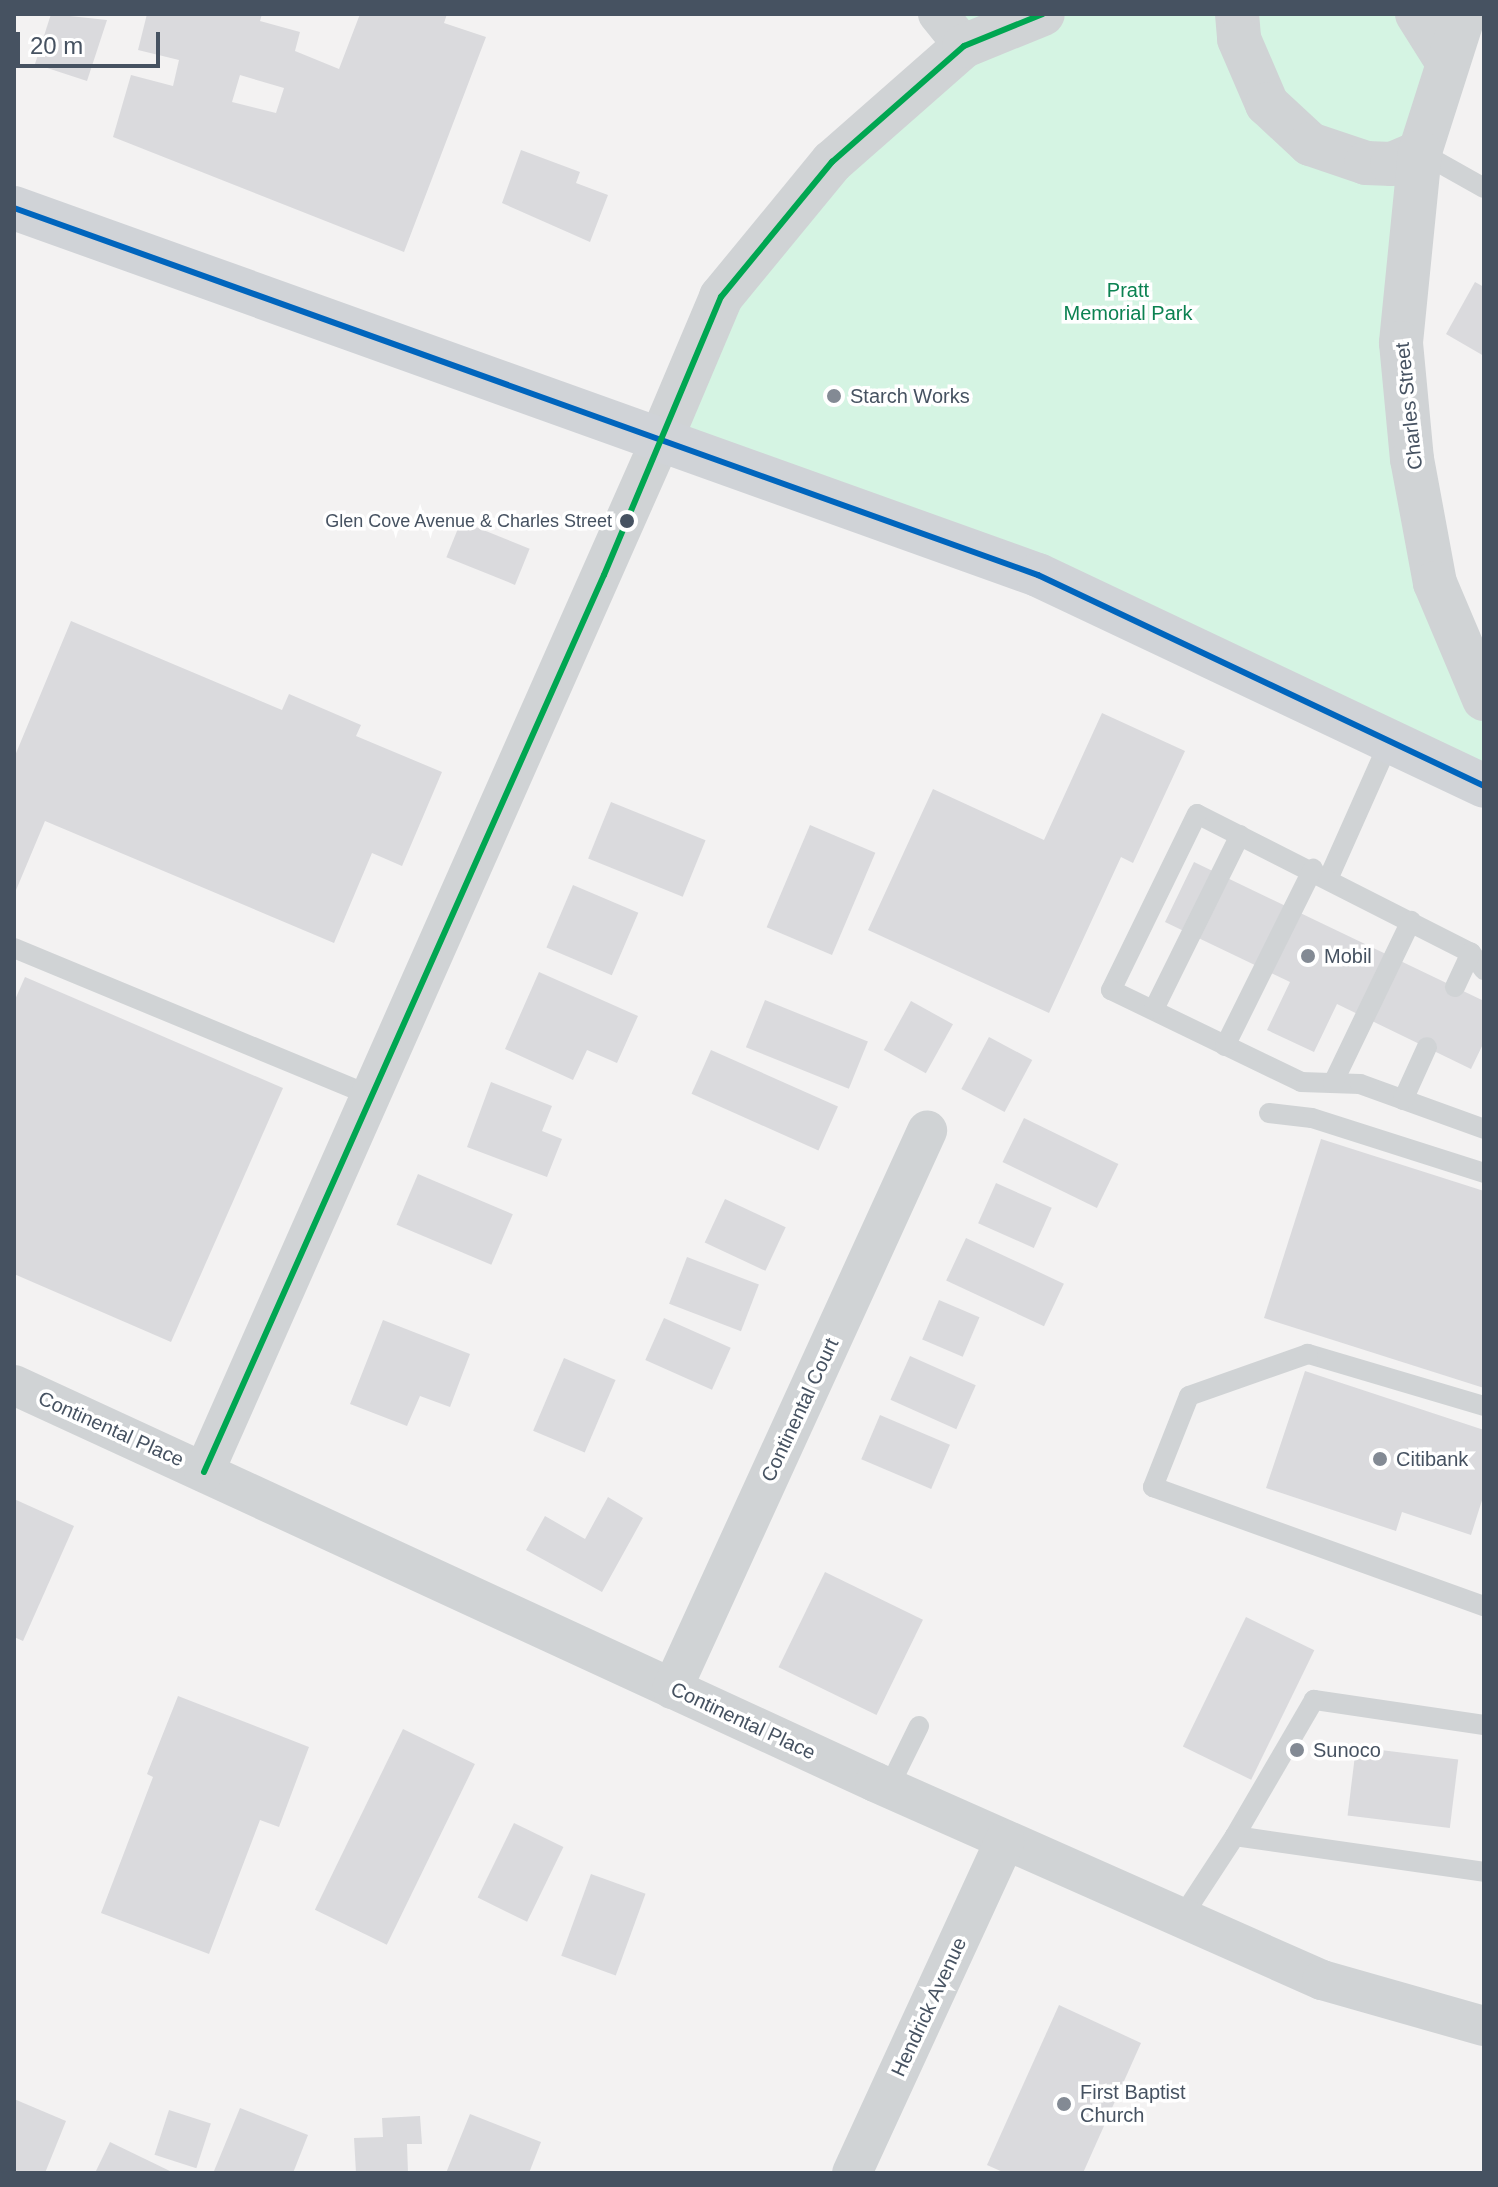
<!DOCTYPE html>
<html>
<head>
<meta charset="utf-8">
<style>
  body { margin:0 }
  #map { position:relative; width:1498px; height:2187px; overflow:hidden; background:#f3f2f2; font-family:Arial,sans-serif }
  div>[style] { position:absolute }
  .green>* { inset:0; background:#d5f4e3 }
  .building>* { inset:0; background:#dadadd; transform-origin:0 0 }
  .service>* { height:20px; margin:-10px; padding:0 10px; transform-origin:10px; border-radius:10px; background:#d0d3d5 }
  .minor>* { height:40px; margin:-20px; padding:0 20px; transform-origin:20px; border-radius:20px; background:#d0d3d5 }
  .tertiary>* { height:44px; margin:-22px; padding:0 22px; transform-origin:22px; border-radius:22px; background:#d0d3d5 }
  .secondary>* { height:44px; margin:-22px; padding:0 22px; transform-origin:22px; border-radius:22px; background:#d0d3d7 }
  .bus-1>* { height:6px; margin:-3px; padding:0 3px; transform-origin:3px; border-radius:3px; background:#0065bd }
  .bus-2>* { height:6px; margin:-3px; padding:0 3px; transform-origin:3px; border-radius:3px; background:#00a651 }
  .dots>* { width:22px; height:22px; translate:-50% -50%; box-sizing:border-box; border:4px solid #fff; border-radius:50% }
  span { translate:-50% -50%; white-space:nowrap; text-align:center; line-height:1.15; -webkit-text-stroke:7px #fff; paint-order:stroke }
  .bus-label { font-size:18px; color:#465261 }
  .right { translate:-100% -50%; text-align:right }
  .park-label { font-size:20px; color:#0c8252 }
  .poi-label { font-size:20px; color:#465261 }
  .left { translate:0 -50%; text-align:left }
  .street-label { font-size:20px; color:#465261 }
  .frame { position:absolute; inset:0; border:16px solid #465261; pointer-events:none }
  .scale { position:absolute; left:16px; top:32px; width:144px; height:36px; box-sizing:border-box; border:4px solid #465261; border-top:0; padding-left:10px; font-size:24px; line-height:28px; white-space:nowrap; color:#465261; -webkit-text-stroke:6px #fff; paint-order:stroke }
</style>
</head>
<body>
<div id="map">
  <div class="green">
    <i style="clip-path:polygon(941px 14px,1465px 14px,1410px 231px,1427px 462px,1450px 578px,1484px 656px,1484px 786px,1038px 575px,668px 445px,727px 301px,969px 52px)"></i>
  </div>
  <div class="building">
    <i style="clip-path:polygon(51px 14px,107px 20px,87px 81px,35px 64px)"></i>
    <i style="clip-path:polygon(evenodd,147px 14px,262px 14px,260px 21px,300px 32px,295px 51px,339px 69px,360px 14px,447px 14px,444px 23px,486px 37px,404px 252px,113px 137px,131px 75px,173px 86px,179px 60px,138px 50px,147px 14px,240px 75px,284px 88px,276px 113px,232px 102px,240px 75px)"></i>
    <i style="clip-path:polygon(521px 150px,580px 172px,576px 183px,608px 195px,590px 242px,502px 203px)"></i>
    <i style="clip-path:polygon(1475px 282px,1484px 287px,1484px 356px,1446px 334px)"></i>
    <i style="left:461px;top:521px;width:74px;height:39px;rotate:22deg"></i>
    <i style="clip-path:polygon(71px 621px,282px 710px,289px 694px,361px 725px,356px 736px,442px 772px,402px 866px,372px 853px,334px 943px,45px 821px,14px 895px,14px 758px)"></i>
    <i style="clip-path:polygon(1102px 713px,1185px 751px,1133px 863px,1121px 857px,1049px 1013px,868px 930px,933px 789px,1044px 840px)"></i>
    <i style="left:611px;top:802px;width:102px;height:61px;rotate:22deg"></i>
    <i style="left:810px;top:825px;width:71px;height:111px;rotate:23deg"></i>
    <i style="clip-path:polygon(1194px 862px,1484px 1001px,1484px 1042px,1471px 1069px,1337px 1004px,1314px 1052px,1267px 1030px,1290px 982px,1165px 922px)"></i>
    <i style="left:573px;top:885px;width:71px;height:68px;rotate:23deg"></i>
    <i style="clip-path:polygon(539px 972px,638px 1016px,617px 1063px,587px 1050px,573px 1080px,505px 1049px)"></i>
    <i style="clip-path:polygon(25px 977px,283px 1088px,171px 1342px,14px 1274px,14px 1002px)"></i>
    <i style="left:765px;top:1000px;width:111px;height:51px;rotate:22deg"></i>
    <i style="left:911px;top:1001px;width:48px;height:56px;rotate:29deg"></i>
    <i style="left:989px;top:1037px;width:49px;height:59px;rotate:28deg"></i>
    <i style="left:711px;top:1050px;width:139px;height:48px;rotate:24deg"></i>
    <i style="clip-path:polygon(491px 1082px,552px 1106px,542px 1131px,562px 1139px,547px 1177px,467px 1147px)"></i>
    <i style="left:1024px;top:1118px;width:105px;height:49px;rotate:26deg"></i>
    <i style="clip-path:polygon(1321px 1139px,1484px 1191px,1484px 1388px,1264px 1318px)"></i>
    <i style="left:418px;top:1174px;width:103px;height:55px;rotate:23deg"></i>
    <i style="left:996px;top:1183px;width:61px;height:44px;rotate:24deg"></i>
    <i style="left:725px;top:1199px;width:67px;height:48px;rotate:25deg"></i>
    <i style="left:966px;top:1238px;width:108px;height:47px;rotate:25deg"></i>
    <i style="left:687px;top:1257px;width:77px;height:50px;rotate:21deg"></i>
    <i style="left:939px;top:1300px;width:44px;height:43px;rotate:23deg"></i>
    <i style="left:664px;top:1318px;width:73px;height:46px;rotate:24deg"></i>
    <i style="clip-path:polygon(383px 1320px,470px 1354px,450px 1407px,420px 1396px,407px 1426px,350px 1404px)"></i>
    <i style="left:910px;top:1356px;width:72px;height:48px;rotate:24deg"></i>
    <i style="left:564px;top:1358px;width:56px;height:79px;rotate:23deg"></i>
    <i style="clip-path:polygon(1305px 1371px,1484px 1430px,1484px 1494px,1471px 1535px,1402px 1512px,1396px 1531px,1266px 1488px)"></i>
    <i style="left:880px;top:1415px;width:76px;height:48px;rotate:23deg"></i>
    <i style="clip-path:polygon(608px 1497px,643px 1518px,602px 1592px,526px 1550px,545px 1516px,585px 1539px)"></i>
    <i style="clip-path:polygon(14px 1499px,74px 1526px,23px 1641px,14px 1637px)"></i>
    <i style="left:825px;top:1572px;width:109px;height:106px;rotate:26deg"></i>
    <i style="left:1246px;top:1617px;width:76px;height:144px;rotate:26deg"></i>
    <i style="clip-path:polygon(178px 1696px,309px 1747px,279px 1827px,260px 1820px,209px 1954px,101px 1913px,153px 1777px,147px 1774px)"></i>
    <i style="left:403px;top:1729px;width:80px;height:201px;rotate:26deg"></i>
    <i style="left:1356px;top:1747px;width:103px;height:69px;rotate:7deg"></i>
    <i style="left:514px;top:1823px;width:55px;height:83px;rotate:26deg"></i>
    <i style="left:591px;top:1874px;width:58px;height:87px;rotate:20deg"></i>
    <i style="clip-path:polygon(1059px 2005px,1141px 2043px,1083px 2173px,1005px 2173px,987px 2165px)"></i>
    <i style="clip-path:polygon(14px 2099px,66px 2121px,45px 2173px,14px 2173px)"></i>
    <i style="clip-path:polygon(240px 2108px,308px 2135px,293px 2173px,214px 2171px)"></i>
    <i style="left:169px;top:2110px;width:44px;height:47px;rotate:18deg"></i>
    <i style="clip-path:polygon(470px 2114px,541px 2142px,529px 2173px,446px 2173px)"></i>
    <i style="clip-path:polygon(420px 2116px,422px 2144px,407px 2144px,408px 2173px,356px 2173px,354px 2138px,383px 2137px,382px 2118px)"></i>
    <i style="clip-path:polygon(110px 2142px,174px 2173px,95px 2173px)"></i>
  </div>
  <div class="service">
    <i style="left:1420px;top:152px;width:73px;rotate:29.4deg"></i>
    <i style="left:1329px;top:877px;width:148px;rotate:-66deg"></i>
    <i style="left:14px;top:948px;width:387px;rotate:22.5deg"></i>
    <i style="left:1484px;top:970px;width:21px;rotate:-127deg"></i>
    <i style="left:1471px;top:953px;width:307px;rotate:-153.1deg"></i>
    <i style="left:1197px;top:814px;width:196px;rotate:116deg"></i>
    <i style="left:1111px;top:990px;width:211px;rotate:25.8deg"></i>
    <i style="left:1301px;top:1082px;width:59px;rotate:1.9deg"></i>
    <i style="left:1360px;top:1084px;width:132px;rotate:19.9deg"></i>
    <i style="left:1455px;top:987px;width:38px;rotate:-65deg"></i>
    <i style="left:1154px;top:1009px;width:194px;rotate:-63.7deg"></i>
    <i style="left:1225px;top:1046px;width:198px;rotate:-63.6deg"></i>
    <i style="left:1333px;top:1083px;width:180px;rotate:-64.3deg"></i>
    <i style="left:1403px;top:1100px;width:58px;rotate:-65.6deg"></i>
    <i style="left:1269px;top:1113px;width:43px;rotate:6.6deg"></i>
    <i style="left:1312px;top:1118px;width:181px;rotate:17.7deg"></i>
    <i style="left:1484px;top:1406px;width:184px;rotate:-163.5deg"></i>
    <i style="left:1308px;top:1354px;width:126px;rotate:160.6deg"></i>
    <i style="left:1189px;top:1396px;width:98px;rotate:111.6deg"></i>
    <i style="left:1153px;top:1487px;width:352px;rotate:19.8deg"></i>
    <i style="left:1484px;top:1725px;width:172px;rotate:-171.6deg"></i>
    <i style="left:1314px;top:1700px;width:157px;rotate:120.2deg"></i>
    <i style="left:1235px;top:1836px;width:252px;rotate:8.2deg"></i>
    <i style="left:889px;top:1787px;width:68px;rotate:-63.8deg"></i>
    <i style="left:1182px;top:1917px;width:97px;rotate:-56.8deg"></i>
  </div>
  <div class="minor">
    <i style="left:938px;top:14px;width:41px;rotate:50.9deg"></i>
    <i style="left:14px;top:1385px;width:948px;rotate:24.75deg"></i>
    <i style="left:875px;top:1782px;width:489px;rotate:23.9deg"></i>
    <i style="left:1322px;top:1980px;width:168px;rotate:15.9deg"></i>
    <i style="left:204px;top:1472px;width:1132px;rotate:-66.13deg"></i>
    <i style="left:672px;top:1689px;width:614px;rotate:-65.44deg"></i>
    <i style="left:852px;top:2173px;width:366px;rotate:-65.3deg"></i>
  </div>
  <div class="tertiary">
    <i style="left:1237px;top:14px;width:25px;rotate:85deg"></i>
    <i style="left:1239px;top:39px;width:71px;rotate:66.7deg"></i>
    <i style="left:1267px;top:104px;width:59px;rotate:42.9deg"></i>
    <i style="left:1310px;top:144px;width:59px;rotate:18.7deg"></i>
    <i style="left:1366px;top:163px;width:26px;rotate:2deg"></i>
    <i style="left:1392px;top:164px;width:30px;rotate:-23deg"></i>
    <i style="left:1417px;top:14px;width:54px;rotate:57.8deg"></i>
    <i style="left:1464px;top:14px;width:145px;rotate:107.7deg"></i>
    <i style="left:1420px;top:152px;width:192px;rotate:95.7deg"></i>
    <i style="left:1401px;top:343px;width:117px;rotate:84.6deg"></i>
    <i style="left:1412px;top:459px;width:126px;rotate:79.5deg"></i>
    <i style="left:1435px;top:583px;width:126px;rotate:67.1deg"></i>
    <i style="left:662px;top:437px;width:152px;rotate:-67.1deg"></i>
    <i style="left:721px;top:297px;width:175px;rotate:-50.6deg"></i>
    <i style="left:832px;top:162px;width:176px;rotate:-41.3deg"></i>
    <i style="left:964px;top:46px;width:85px;rotate:-22.1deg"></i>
  </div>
  <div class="secondary">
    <i style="left:14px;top:208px;width:1088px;rotate:19.72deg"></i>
    <i style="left:1038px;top:575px;width:493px;rotate:25.3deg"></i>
  </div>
  <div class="bus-1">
    <i style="left:14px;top:208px;width:1088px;rotate:19.72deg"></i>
    <i style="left:1038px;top:575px;width:493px;rotate:25.3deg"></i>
  </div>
  <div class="bus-2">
    <i style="left:204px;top:1472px;width:982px;rotate:-65.97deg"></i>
    <i style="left:604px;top:575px;width:302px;rotate:-67.2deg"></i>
    <i style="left:721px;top:297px;width:175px;rotate:-50.6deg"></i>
    <i style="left:832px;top:162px;width:176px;rotate:-41.3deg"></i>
    <i style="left:964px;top:46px;width:85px;rotate:-22.1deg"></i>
  </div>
  <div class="dots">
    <i style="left:834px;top:396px;background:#838a94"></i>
    <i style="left:627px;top:521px;background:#465261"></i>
    <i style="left:1308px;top:956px;background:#838a94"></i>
    <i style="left:1380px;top:1459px;background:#838a94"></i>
    <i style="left:1297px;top:1750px;background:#838a94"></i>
    <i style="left:1064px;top:2104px;background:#838a94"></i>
  </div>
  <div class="bus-label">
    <span class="right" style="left:612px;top:521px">Glen Cove Avenue &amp; Charles Street</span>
  </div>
  <div class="park-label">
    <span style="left:1128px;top:302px">Pratt<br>Memorial Park</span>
  </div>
  <div class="poi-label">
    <span class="left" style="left:850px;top:396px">Starch Works</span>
    <span class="left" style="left:1324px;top:956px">Mobil</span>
    <span class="left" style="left:1396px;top:1459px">Citibank</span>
    <span class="left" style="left:1313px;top:1750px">Sunoco</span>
    <span class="left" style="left:1080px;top:2104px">First Baptist<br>Church</span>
  </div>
  <div class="street-label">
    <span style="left:1409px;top:406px;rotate:-96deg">Charles Street</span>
    <span style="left:800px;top:1410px;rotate:-65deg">Continental Court</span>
    <span style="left:111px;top:1429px;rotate:24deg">Continental Place</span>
    <span style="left:743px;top:1721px;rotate:25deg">Continental Place</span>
    <span style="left:929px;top:2007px;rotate:-65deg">Hendrick Avenue</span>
  </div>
  <div class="frame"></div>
  <div class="scale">20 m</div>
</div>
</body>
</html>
